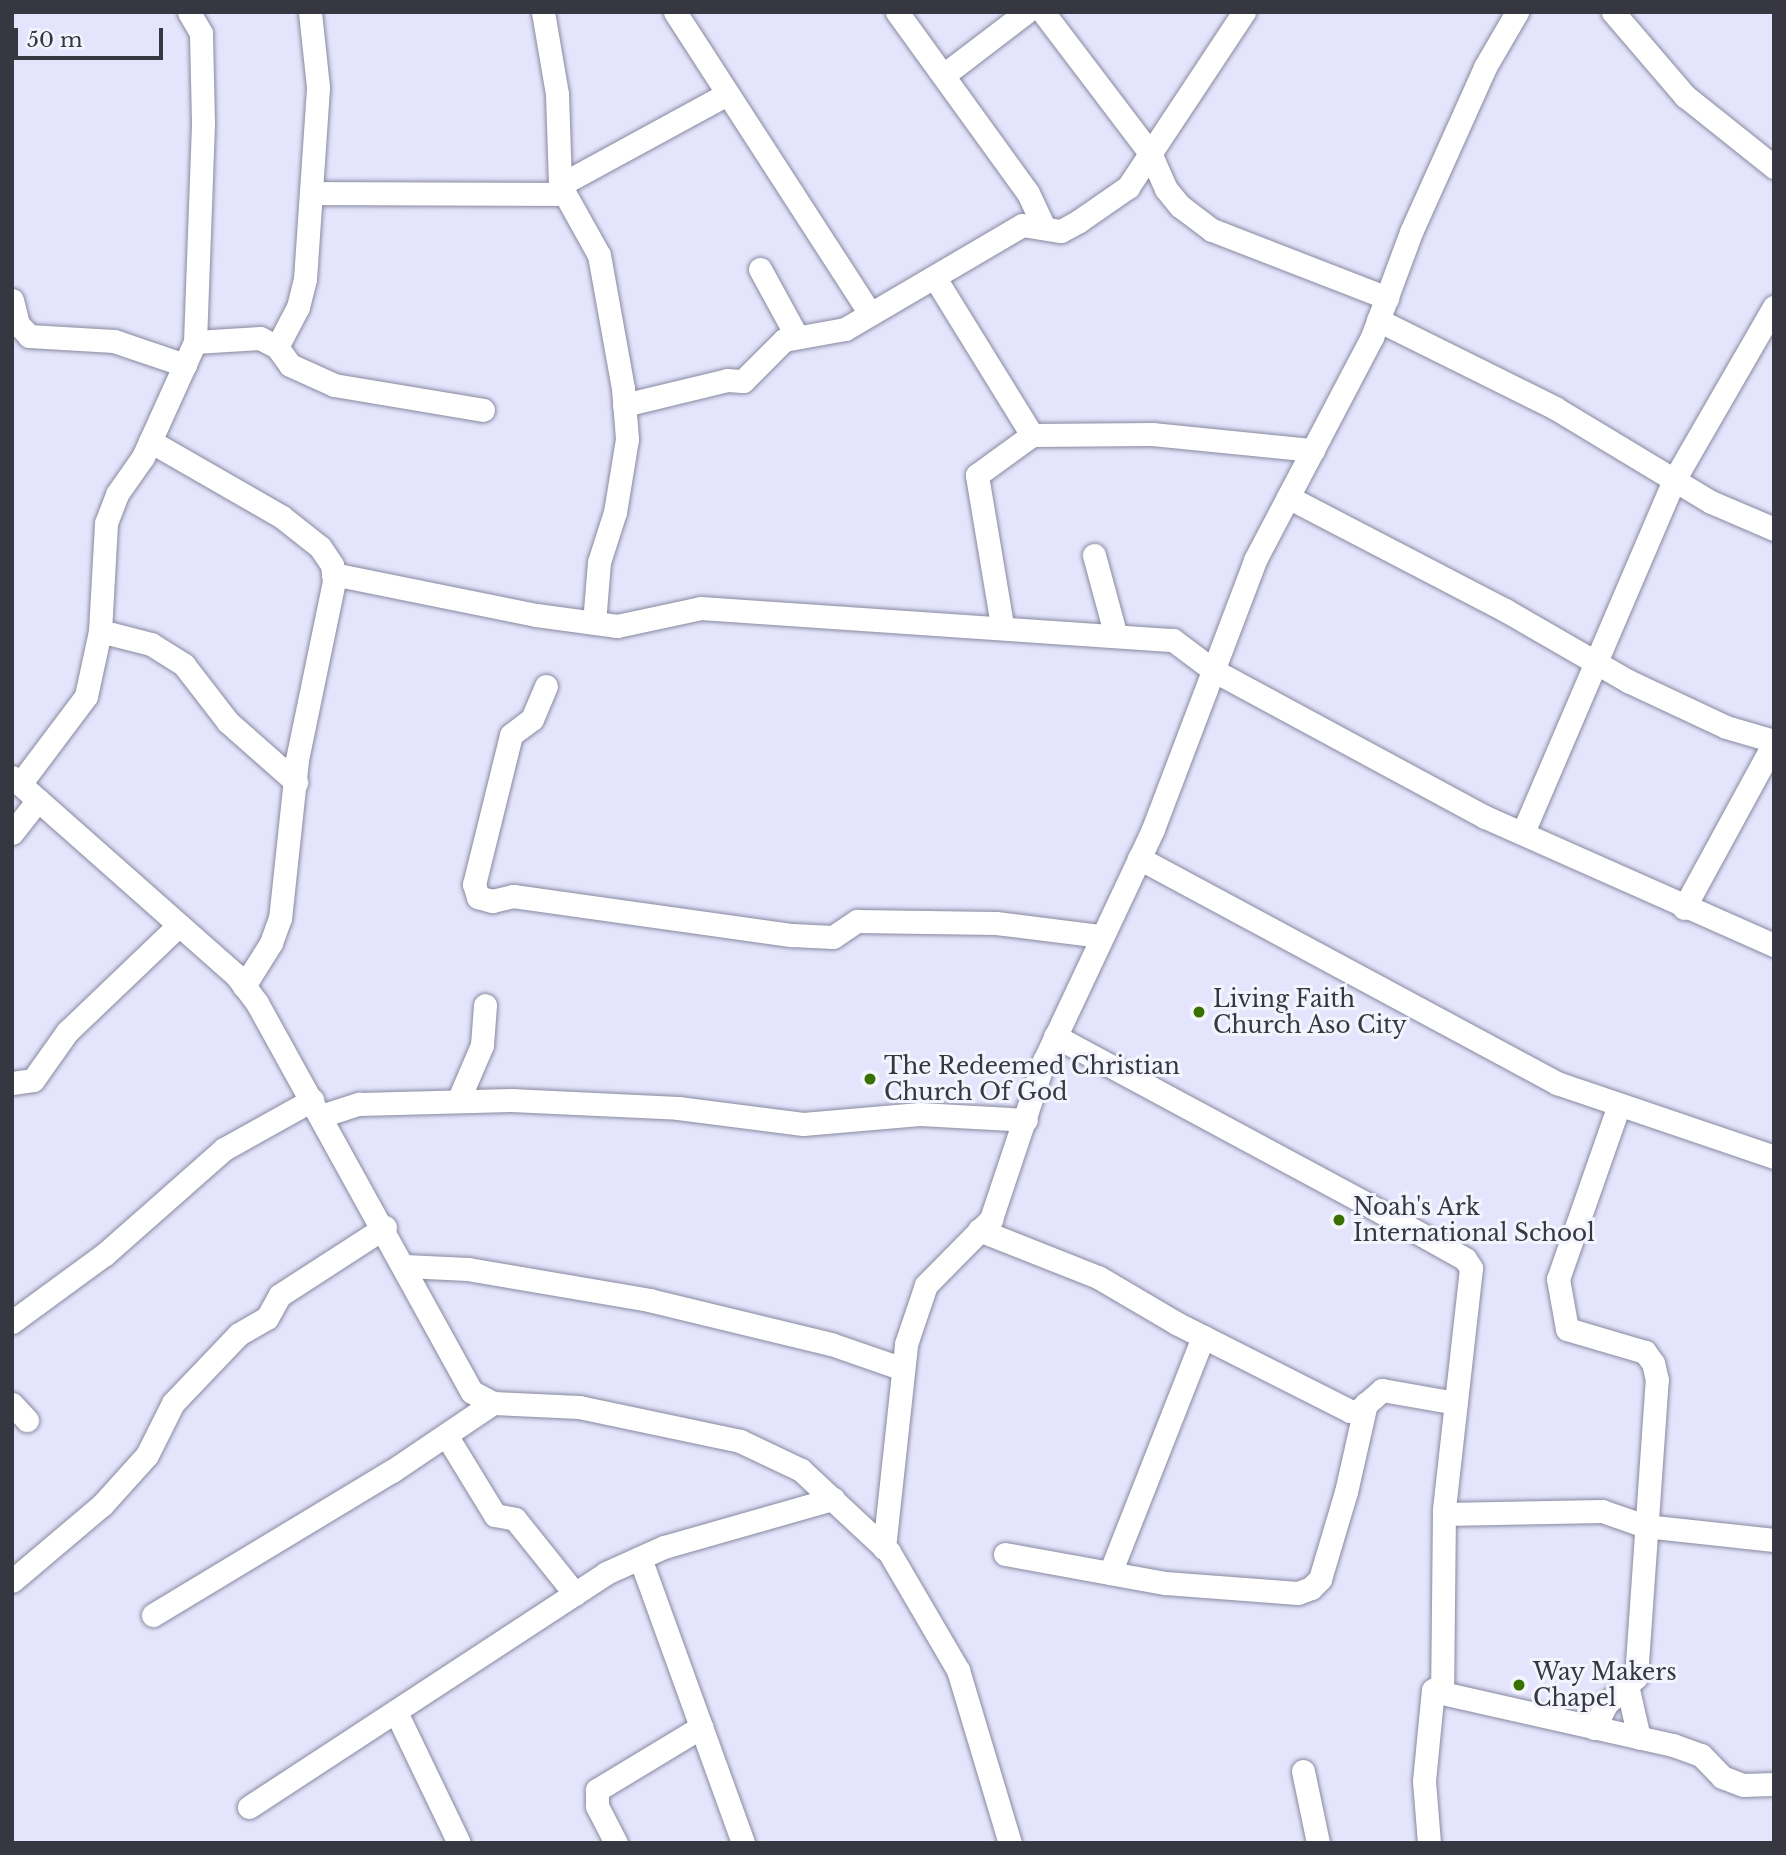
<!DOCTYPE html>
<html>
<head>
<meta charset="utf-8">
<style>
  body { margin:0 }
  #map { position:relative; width:1786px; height:1855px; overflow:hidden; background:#e4e5fd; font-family:"Libre Baskerville",serif }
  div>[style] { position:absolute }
  .roads { filter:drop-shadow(0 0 2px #88899f) drop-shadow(0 0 2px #88899f) }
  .minor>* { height:23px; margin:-11.5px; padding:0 11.5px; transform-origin:11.5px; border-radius:11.5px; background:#fff }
  .dots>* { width:19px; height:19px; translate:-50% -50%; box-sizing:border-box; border:4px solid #f3f4fd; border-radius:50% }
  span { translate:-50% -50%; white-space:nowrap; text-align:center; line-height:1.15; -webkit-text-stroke:6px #f3f4fd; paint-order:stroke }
  .poi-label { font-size:23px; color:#373741 }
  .left { translate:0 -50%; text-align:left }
  .frame { position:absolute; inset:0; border:14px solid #373741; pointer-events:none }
  .scale { position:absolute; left:14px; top:28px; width:149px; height:32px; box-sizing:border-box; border:4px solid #373741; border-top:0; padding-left:9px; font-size:21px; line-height:24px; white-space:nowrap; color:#373741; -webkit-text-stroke:5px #f3f4fd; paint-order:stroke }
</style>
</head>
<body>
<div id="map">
  <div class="roads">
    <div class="minor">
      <i style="left:543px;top:12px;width:83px;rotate:80.3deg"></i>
      <i style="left:557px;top:94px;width:91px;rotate:88.1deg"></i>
      <i style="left:560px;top:185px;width:80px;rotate:60.9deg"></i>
      <i style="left:599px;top:255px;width:135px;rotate:79.8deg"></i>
      <i style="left:623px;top:388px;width:51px;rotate:85.5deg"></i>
      <i style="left:627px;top:439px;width:74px;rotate:99.3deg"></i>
      <i style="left:615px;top:512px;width:52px;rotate:107.7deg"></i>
      <i style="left:599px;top:562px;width:61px;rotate:94.7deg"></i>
      <i style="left:675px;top:12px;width:359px;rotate:57.1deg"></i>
      <i style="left:897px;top:12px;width:223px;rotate:54.1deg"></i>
      <i style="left:1028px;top:193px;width:38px;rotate:65deg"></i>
      <i style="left:1043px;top:12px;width:177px;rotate:52.8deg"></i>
      <i style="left:1150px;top:153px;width:39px;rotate:66deg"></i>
      <i style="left:1166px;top:189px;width:22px;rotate:51deg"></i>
      <i style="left:1180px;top:206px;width:40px;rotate:37deg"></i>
      <i style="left:1212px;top:230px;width:188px;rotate:21.2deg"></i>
      <i style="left:1613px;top:12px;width:111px;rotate:49.4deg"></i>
      <i style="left:1685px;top:96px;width:114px;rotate:38.6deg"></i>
      <i style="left:945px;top:74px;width:102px;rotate:-37.4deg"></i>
      <i style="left:560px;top:185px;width:190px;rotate:-28.6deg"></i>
      <i style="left:311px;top:193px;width:251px;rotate:0.2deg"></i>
      <i style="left:760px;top:269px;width:75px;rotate:61.4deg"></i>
      <i style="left:935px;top:278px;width:185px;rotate:58.3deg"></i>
      <i style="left:1032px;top:435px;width:120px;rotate:-0.5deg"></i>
      <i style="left:1152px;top:434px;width:162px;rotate:5.7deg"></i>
      <i style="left:12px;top:300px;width:25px;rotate:76deg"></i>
      <i style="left:18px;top:324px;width:16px;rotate:47deg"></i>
      <i style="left:29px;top:336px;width:85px;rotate:3.4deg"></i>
      <i style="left:114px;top:341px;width:75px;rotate:18.7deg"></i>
      <i style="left:1378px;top:320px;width:198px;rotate:26.4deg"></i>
      <i style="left:1555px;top:408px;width:182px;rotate:31.1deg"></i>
      <i style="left:1711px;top:502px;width:69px;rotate:23.2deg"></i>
      <i style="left:195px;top:342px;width:65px;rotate:-3.5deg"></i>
      <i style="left:260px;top:338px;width:19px;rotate:28deg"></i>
      <i style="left:277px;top:347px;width:22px;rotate:54deg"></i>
      <i style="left:290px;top:365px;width:48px;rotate:24.4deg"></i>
      <i style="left:334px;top:385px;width:151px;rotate:9.5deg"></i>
      <i style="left:277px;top:347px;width:45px;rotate:-62.3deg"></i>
      <i style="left:298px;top:307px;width:29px;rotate:-76deg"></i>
      <i style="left:305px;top:279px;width:192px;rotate:-86.1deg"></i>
      <i style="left:318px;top:87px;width:75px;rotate:-96.1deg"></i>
      <i style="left:624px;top:405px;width:106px;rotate:-13.6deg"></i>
      <i style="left:727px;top:380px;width:16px;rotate:4deg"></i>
      <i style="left:743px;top:381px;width:58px;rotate:-45deg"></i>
      <i style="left:784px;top:340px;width:62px;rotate:-10.2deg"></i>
      <i style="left:845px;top:329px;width:205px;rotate:-30.4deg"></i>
      <i style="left:1022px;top:225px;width:39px;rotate:9deg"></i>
      <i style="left:1061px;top:231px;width:21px;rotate:-29deg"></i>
      <i style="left:1079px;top:221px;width:60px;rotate:-34.8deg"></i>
      <i style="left:1128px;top:187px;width:210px;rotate:-56.5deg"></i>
      <i style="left:150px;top:441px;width:152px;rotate:29.9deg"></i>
      <i style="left:282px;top:517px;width:48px;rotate:38.3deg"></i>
      <i style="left:320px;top:547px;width:22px;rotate:56deg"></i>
      <i style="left:332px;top:565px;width:16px;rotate:83deg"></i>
      <i style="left:334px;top:581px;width:183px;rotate:101.7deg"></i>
      <i style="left:297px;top:760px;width:159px;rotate:96.1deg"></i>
      <i style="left:280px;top:918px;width:27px;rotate:110deg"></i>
      <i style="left:271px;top:943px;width:51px;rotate:122.1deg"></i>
      <i style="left:1288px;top:497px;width:245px;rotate:27.5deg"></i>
      <i style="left:1505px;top:610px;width:142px;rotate:30deg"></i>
      <i style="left:1628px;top:681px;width:108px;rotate:25.1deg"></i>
      <i style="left:1726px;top:727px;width:50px;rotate:16.3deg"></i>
      <i style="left:1094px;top:555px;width:81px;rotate:74.9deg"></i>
      <i style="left:333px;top:574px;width:207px;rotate:11.4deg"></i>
      <i style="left:536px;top:615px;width:82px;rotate:7.7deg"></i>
      <i style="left:617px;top:626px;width:86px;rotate:-12.1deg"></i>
      <i style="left:701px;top:608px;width:473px;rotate:3.9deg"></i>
      <i style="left:1173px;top:640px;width:50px;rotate:36.9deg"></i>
      <i style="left:1213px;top:670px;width:309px;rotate:28.4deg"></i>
      <i style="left:1485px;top:817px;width:316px;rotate:23.9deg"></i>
      <i style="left:1002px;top:625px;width:152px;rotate:-99.5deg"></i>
      <i style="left:977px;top:475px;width:68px;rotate:-36deg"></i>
      <i style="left:100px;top:631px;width:53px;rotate:14.3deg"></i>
      <i style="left:151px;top:644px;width:39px;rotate:32deg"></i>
      <i style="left:184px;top:665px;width:72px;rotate:52.3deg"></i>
      <i style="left:228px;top:722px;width:91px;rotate:41.4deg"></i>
      <i style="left:546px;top:686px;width:36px;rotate:113deg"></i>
      <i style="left:532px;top:719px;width:26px;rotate:143deg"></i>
      <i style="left:511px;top:735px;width:154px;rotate:103.9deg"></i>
      <i style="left:474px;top:884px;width:14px;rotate:73deg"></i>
      <i style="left:478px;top:897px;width:15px;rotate:16deg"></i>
      <i style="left:492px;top:901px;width:22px;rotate:-13deg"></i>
      <i style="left:513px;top:896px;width:282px;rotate:8deg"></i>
      <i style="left:792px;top:935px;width:41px;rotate:2.8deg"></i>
      <i style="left:833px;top:937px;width:29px;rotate:-34deg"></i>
      <i style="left:857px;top:921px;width:139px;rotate:0.8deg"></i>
      <i style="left:996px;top:923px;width:106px;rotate:7.1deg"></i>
      <i style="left:12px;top:777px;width:299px;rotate:41.5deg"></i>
      <i style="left:236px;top:975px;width:35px;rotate:53deg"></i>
      <i style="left:257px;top:1003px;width:444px;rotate:61.1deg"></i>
      <i style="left:472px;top:1392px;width:24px;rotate:28deg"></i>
      <i style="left:493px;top:1403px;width:86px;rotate:2.7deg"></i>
      <i style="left:579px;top:1407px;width:165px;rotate:11.9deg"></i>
      <i style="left:740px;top:1441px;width:68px;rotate:25.4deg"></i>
      <i style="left:801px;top:1470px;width:120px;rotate:43deg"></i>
      <i style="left:889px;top:1552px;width:137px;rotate:59.7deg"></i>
      <i style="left:958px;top:1670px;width:181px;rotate:73.3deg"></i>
      <i style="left:20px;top:784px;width:110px;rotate:-53.1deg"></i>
      <i style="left:86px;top:696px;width:66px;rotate:-77.8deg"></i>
      <i style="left:100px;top:631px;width:108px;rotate:-86.8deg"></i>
      <i style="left:106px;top:523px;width:31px;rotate:-69deg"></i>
      <i style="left:117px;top:494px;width:45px;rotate:-54.9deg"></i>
      <i style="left:143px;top:457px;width:126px;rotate:-65.7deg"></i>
      <i style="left:195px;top:342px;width:219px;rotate:-87.9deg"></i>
      <i style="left:203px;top:123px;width:90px;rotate:-91.3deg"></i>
      <i style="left:201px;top:33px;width:24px;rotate:-120deg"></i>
      <i style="left:1524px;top:830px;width:381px;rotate:-66.8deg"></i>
      <i style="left:1674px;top:480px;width:200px;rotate:-60deg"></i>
      <i style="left:12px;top:833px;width:42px;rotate:-51.8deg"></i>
      <i style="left:1139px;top:858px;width:475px;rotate:28.3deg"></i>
      <i style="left:1557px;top:1083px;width:229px;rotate:18.8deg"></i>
      <i style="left:1684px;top:908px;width:188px;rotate:-61.4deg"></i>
      <i style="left:1055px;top:1036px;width:352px;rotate:28.3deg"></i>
      <i style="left:1365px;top:1203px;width:115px;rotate:29.2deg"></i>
      <i style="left:1465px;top:1259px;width:11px;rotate:56deg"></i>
      <i style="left:1471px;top:1268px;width:244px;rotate:96.4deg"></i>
      <i style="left:1444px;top:1510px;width:183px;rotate:90.6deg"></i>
      <i style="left:1442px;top:1693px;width:237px;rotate:12.7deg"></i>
      <i style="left:1673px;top:1745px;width:30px;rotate:20deg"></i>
      <i style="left:1701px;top:1755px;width:30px;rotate:46deg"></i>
      <i style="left:1722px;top:1777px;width:22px;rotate:21deg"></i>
      <i style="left:1743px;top:1785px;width:31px;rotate:-2deg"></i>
      <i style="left:12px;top:1083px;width:21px;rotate:-8deg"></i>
      <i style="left:33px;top:1080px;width:59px;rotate:-54.7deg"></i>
      <i style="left:67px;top:1032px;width:155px;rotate:-43.7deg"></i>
      <i style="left:458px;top:1101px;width:61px;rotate:-66.8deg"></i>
      <i style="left:482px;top:1045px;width:40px;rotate:-85.7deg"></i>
      <i style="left:321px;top:1116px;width:40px;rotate:-18deg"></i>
      <i style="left:359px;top:1104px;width:152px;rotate:-1.5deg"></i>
      <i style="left:511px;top:1100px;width:167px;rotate:2.7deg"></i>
      <i style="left:678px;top:1108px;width:126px;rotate:7.3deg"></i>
      <i style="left:803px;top:1124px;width:117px;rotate:-4.9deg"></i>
      <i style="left:920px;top:1114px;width:106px;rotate:3.2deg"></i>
      <i style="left:979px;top:1230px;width:128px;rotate:21.6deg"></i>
      <i style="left:1098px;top:1277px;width:91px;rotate:30.5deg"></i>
      <i style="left:1176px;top:1323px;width:195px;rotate:26.8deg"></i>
      <i style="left:1350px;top:1411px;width:8px"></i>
      <i style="left:1358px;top:1411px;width:32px;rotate:-41deg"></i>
      <i style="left:1382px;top:1390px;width:75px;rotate:10deg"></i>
      <i style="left:405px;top:1266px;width:63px;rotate:2.7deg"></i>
      <i style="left:468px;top:1269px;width:184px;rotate:9.7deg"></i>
      <i style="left:649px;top:1300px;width:187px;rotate:13.6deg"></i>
      <i style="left:831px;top:1344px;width:76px;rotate:19.1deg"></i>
      <i style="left:12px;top:1322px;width:115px;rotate:-36.2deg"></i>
      <i style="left:105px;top:1254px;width:159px;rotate:-41.4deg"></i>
      <i style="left:224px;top:1149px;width:101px;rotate:-29.1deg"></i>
      <i style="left:12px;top:1404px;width:22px;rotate:47deg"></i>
      <i style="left:446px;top:1435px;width:94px;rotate:58.5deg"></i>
      <i style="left:495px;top:1515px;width:20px;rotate:11deg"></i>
      <i style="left:515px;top:1519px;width:96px;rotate:51.3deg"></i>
      <i style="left:1444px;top:1514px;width:158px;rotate:-1.1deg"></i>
      <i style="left:1602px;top:1511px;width:46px;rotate:19.2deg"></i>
      <i style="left:1645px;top:1526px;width:130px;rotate:6.2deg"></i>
      <i style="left:884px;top:1548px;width:205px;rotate:-83.8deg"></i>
      <i style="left:906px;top:1344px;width:62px;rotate:-71.3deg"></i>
      <i style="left:926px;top:1285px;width:93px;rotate:-45.4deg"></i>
      <i style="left:991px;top:1219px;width:167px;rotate:-71.5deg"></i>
      <i style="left:1044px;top:1061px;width:256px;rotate:-64.8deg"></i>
      <i style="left:1153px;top:829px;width:288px;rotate:-69.2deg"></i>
      <i style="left:1255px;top:560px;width:252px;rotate:-62.3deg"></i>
      <i style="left:1372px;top:337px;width:112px;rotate:-69.6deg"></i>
      <i style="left:1411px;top:232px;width:181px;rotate:-65.8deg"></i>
      <i style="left:1485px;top:67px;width:64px;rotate:-59.8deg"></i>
      <i style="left:1005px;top:1554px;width:163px;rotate:10.3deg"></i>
      <i style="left:1165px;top:1583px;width:133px;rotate:4.3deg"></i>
      <i style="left:1298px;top:1593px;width:14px;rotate:-21deg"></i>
      <i style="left:1311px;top:1588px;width:13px;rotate:-45deg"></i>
      <i style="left:1320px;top:1579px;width:91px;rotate:-73.4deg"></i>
      <i style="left:1346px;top:1492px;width:91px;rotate:-77.3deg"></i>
      <i style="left:640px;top:1558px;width:303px;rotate:70.1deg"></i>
      <i style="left:1110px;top:1573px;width:254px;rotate:-68.5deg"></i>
      <i style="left:12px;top:1581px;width:118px;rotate:-40.2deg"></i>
      <i style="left:102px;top:1505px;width:67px;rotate:-48deg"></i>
      <i style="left:147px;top:1455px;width:58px;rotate:-63.4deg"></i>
      <i style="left:173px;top:1403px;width:95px;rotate:-46.3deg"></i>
      <i style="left:239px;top:1334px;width:32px;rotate:-30deg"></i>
      <i style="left:267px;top:1318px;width:26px;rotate:-61deg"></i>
      <i style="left:280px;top:1295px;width:125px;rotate:-32.9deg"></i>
      <i style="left:153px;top:1615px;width:279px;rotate:-31.1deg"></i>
      <i style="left:392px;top:1471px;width:122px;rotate:-34deg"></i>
      <i style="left:1627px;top:1685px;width:54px;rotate:77.2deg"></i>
      <i style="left:396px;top:1712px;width:145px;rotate:64.3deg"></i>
      <i style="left:1594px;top:1728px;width:27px;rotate:-63deg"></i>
      <i style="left:1606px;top:1704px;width:40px;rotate:-42deg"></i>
      <i style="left:1636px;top:1677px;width:298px;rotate:-86deg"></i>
      <i style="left:1657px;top:1380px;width:17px;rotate:-103deg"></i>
      <i style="left:1653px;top:1363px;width:14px;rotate:-126deg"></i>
      <i style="left:1645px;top:1352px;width:81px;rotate:-163.6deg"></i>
      <i style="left:1567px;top:1329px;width:51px;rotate:-100.2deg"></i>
      <i style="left:1558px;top:1279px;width:184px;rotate:-70.7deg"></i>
      <i style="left:1303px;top:1771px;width:74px;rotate:78.2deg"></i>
      <i style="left:249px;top:1807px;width:427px;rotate:-33.2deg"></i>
      <i style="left:606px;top:1573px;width:64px;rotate:-24.1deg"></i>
      <i style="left:664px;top:1547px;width:176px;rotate:-15.9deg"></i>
      <i style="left:616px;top:1843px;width:42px;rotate:-117.2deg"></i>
      <i style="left:597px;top:1806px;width:16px;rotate:-90deg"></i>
      <i style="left:597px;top:1790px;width:122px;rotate:-31.2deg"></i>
      <i style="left:1429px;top:1843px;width:62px;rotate:-94.6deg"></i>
      <i style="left:1424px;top:1781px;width:91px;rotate:-84.4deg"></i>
      <i style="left:1433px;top:1690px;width:8px;rotate:-30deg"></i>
    </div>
  </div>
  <div class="dots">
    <i style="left:1199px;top:1012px;background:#397100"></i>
    <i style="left:870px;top:1079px;background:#397100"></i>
    <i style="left:1339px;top:1220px;background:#397100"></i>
    <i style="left:1519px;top:1685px;background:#397100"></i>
  </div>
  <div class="poi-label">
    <span class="left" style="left:1213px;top:1012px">Living Faith<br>Church Aso City</span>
    <span class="left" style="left:884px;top:1079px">The Redeemed Christian<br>Church Of God</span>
    <span class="left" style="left:1353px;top:1220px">Noah's Ark<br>International School</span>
    <span class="left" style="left:1533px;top:1685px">Way Makers<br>Chapel</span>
  </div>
  <div class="frame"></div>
  <div class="scale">50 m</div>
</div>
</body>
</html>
